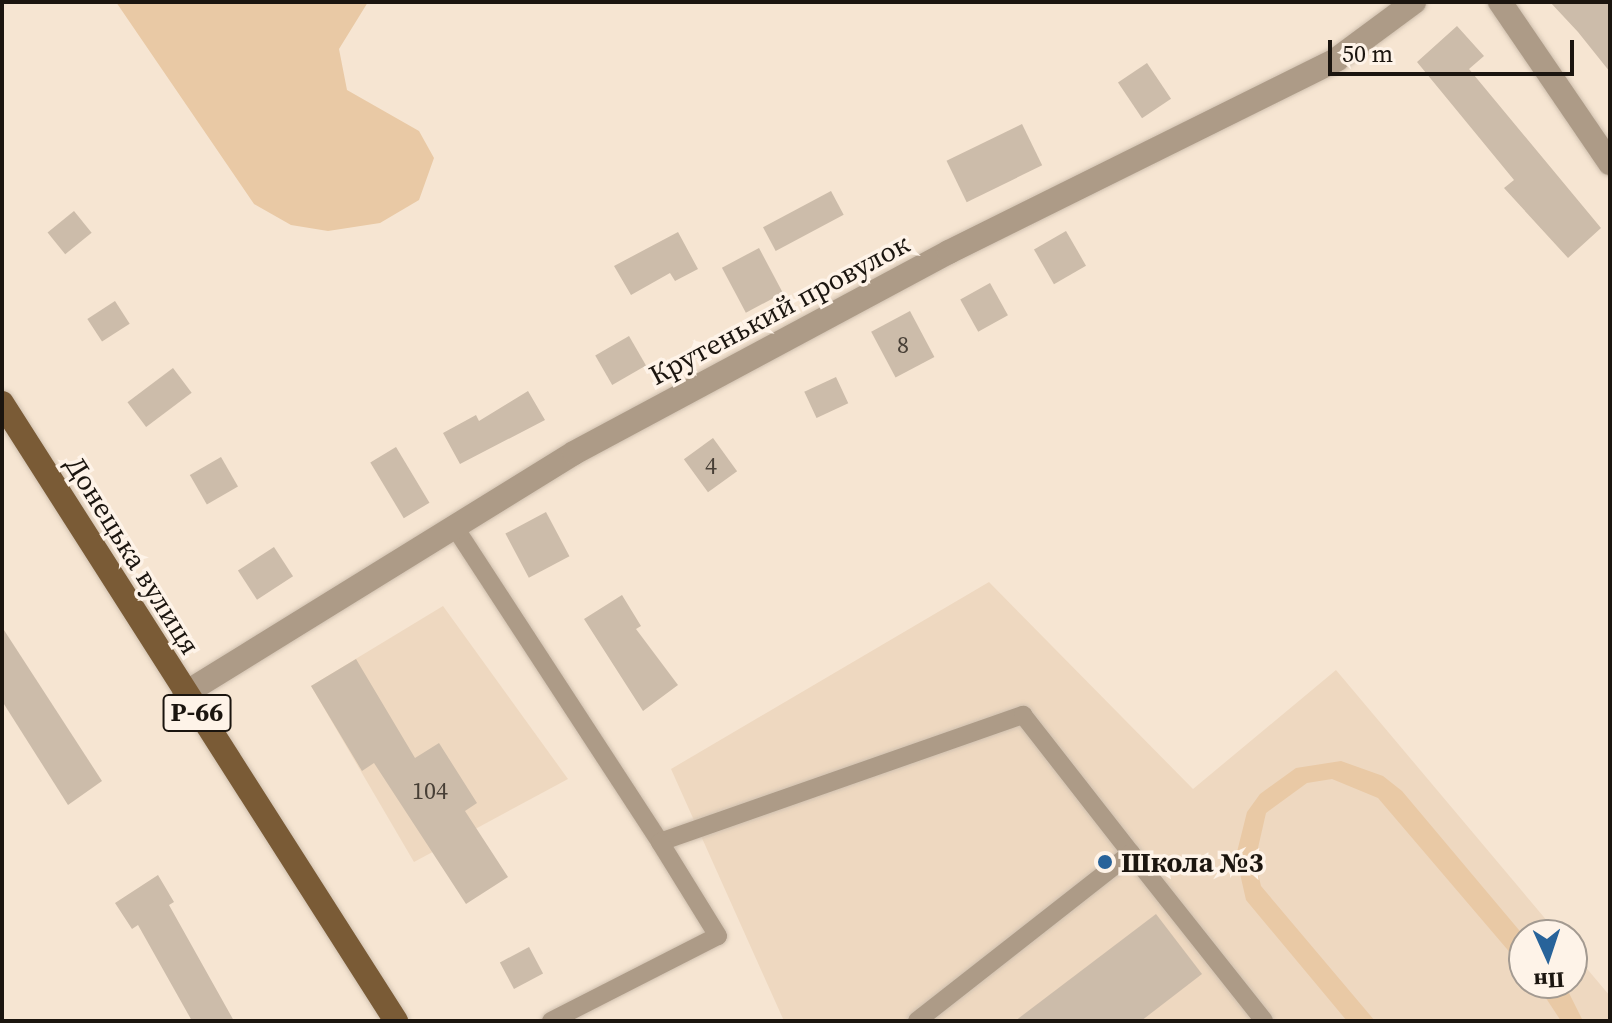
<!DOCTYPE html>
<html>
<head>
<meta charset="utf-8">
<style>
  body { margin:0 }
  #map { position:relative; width:1612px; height:1023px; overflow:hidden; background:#f6e5d2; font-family:"Source Serif 4",serif }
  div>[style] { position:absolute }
  .built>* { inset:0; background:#eed8c0 }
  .green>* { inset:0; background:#e9c9a5 }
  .building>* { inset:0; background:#ccbcaa; transform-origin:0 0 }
  .roads { filter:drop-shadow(0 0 2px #cfc0af) drop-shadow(0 0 2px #cfc0af) }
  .lane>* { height:18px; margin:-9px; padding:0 9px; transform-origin:9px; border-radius:9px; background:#ad9b87 }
  .street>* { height:24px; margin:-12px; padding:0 12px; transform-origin:12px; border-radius:12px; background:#ad9b87 }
  .primary>* { height:24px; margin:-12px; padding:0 12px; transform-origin:12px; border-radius:12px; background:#7a5b36 }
  .dots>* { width:22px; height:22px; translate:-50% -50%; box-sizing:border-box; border:4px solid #fef3e8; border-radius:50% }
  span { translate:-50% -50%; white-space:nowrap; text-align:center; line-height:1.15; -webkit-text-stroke:7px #fef3e8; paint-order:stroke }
  .number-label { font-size:24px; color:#473f36 }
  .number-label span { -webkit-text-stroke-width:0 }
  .shield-label span { padding:2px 6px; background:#fef3e8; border:2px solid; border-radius:6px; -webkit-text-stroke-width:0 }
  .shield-label { font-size:26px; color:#1b150f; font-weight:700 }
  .street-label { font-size:28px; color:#1b150f }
  .poi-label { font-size:28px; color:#1b150f; font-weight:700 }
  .left { translate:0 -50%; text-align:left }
  .frame { position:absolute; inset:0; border:4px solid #1b150f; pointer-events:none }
  .north { position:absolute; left:1508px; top:919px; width:80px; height:80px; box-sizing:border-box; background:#fef3e8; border:2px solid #a39a91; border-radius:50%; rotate:177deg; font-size:22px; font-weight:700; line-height:32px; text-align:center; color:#1b150f }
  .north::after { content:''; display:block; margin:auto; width:28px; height:36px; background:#28639a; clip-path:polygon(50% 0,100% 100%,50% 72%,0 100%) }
  .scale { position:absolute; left:1328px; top:40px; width:246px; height:36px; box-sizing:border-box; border:4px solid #1b150f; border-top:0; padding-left:10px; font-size:24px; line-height:28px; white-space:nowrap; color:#1b150f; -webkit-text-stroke:6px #fef3e8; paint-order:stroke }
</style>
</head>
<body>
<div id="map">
  <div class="built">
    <i style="clip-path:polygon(989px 582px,1193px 789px,1336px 670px,1559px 935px,1524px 935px,1524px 983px,1572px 983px,1572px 951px,1610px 996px,1610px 1021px,784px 1021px,671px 769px)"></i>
    <i style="clip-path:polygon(443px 606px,568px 779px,414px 862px,311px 686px)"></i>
  </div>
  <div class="green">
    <i style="clip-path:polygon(116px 2px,368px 2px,339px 49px,347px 90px,419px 131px,434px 158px,419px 200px,380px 223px,328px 231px,291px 225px,254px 204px)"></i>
    <i style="clip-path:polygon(1341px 761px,1383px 776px,1402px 791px,1524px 936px,1524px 969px,1378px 798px,1332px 779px,1307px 783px,1266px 813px,1255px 861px,1261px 886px,1375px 1021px,1347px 1021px,1246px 900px,1236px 856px,1247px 812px,1260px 794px,1296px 768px)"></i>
    <i style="clip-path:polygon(1536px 983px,1564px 983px,1583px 1021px,1561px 1021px)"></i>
  </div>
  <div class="building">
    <i style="clip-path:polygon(1550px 2px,1610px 2px,1610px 72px,1578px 32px)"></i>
    <i style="clip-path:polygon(1457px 26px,1484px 56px,1469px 69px,1601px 228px,1568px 258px,1504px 188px,1514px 180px,1417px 62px)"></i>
    <i style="left:1147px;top:63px;width:43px;height:35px;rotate:56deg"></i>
    <i style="left:1022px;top:124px;width:46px;height:84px;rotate:64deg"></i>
    <i style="left:831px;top:191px;width:27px;height:77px;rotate:62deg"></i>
    <i style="left:74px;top:211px;width:28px;height:34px;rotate:51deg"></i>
    <i style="left:1066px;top:231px;width:40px;height:37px;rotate:60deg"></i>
    <i style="clip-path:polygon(678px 232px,698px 269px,675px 281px,670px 273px,631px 295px,614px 266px)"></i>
    <i style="left:759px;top:248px;width:51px;height:42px;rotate:62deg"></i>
    <i style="left:990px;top:283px;width:37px;height:34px;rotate:61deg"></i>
    <i style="left:115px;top:301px;width:27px;height:33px;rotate:57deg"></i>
    <i style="left:910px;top:311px;width:52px;height:44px;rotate:62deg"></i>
    <i style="left:629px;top:336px;width:34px;height:39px;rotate:60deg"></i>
    <i style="left:173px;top:368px;width:31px;height:57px;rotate:53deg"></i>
    <i style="left:836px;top:377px;width:29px;height:35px;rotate:65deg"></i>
    <i style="clip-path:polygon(528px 391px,545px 420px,460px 464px,443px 433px,476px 415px,479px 421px)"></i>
    <i style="left:713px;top:438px;width:41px;height:36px;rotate:54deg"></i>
    <i style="left:396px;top:447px;width:65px;height:30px;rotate:59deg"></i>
    <i style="left:221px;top:457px;width:34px;height:36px;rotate:60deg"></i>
    <i style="left:546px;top:512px;width:50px;height:46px;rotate:62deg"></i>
    <i style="left:274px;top:547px;width:35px;height:43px;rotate:57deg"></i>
    <i style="clip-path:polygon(622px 595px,641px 626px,636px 629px,678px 685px,643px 711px,584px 619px)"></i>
    <i style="clip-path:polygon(2px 627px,102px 781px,68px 805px,2px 701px)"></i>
    <i style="clip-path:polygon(356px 659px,415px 758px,439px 743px,477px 803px,465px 811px,508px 877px,466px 904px,374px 763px,362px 771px,311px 686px)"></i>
    <i style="clip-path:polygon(158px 875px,174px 902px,169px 905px,234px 1021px,192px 1021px,138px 925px,132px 929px,115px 903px)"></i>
    <i style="clip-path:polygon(1156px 914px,1202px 974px,1141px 1021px,1015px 1021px)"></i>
    <i style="left:529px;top:947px;width:30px;height:33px;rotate:62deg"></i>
  </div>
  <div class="roads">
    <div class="lane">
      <i style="left:456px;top:529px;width:374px;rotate:56.9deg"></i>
      <i style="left:660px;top:842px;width:385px;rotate:-19.3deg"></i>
      <i style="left:1023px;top:715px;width:175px;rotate:52deg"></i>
      <i style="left:1131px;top:853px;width:272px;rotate:141.9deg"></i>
      <i style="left:1131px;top:853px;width:214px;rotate:51.6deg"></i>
      <i style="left:551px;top:1021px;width:187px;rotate:-27deg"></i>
      <i style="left:718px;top:936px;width:110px;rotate:-121.7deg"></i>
    </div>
    <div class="street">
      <i style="left:1500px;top:2px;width:195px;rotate:55.7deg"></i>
      <i style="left:184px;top:694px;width:458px;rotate:-31.7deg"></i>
      <i style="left:574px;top:453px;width:425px;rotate:-28.2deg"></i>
      <i style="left:949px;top:252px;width:433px;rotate:-26.4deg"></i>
      <i style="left:1337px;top:59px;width:96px;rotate:-36.5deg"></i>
    </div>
    <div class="primary">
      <i style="left:2px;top:403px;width:733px;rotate:57.48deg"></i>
    </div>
  </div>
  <div class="dots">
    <i style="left:1105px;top:862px;background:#28639a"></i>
  </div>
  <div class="number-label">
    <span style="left:903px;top:345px">8</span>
    <span style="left:711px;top:466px">4</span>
    <span style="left:430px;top:791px">104</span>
  </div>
  <div class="shield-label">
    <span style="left:197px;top:713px">Р-66</span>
  </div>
  <div class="street-label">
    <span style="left:779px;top:309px;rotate:-28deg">Крутенький провулок</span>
    <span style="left:133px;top:555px;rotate:58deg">Донецька вулиця</span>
  </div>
  <div class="poi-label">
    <span class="left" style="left:1121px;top:862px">Школа №3</span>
  </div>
  <div class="frame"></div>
  <div class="north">Пн</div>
  <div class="scale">50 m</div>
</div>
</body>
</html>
